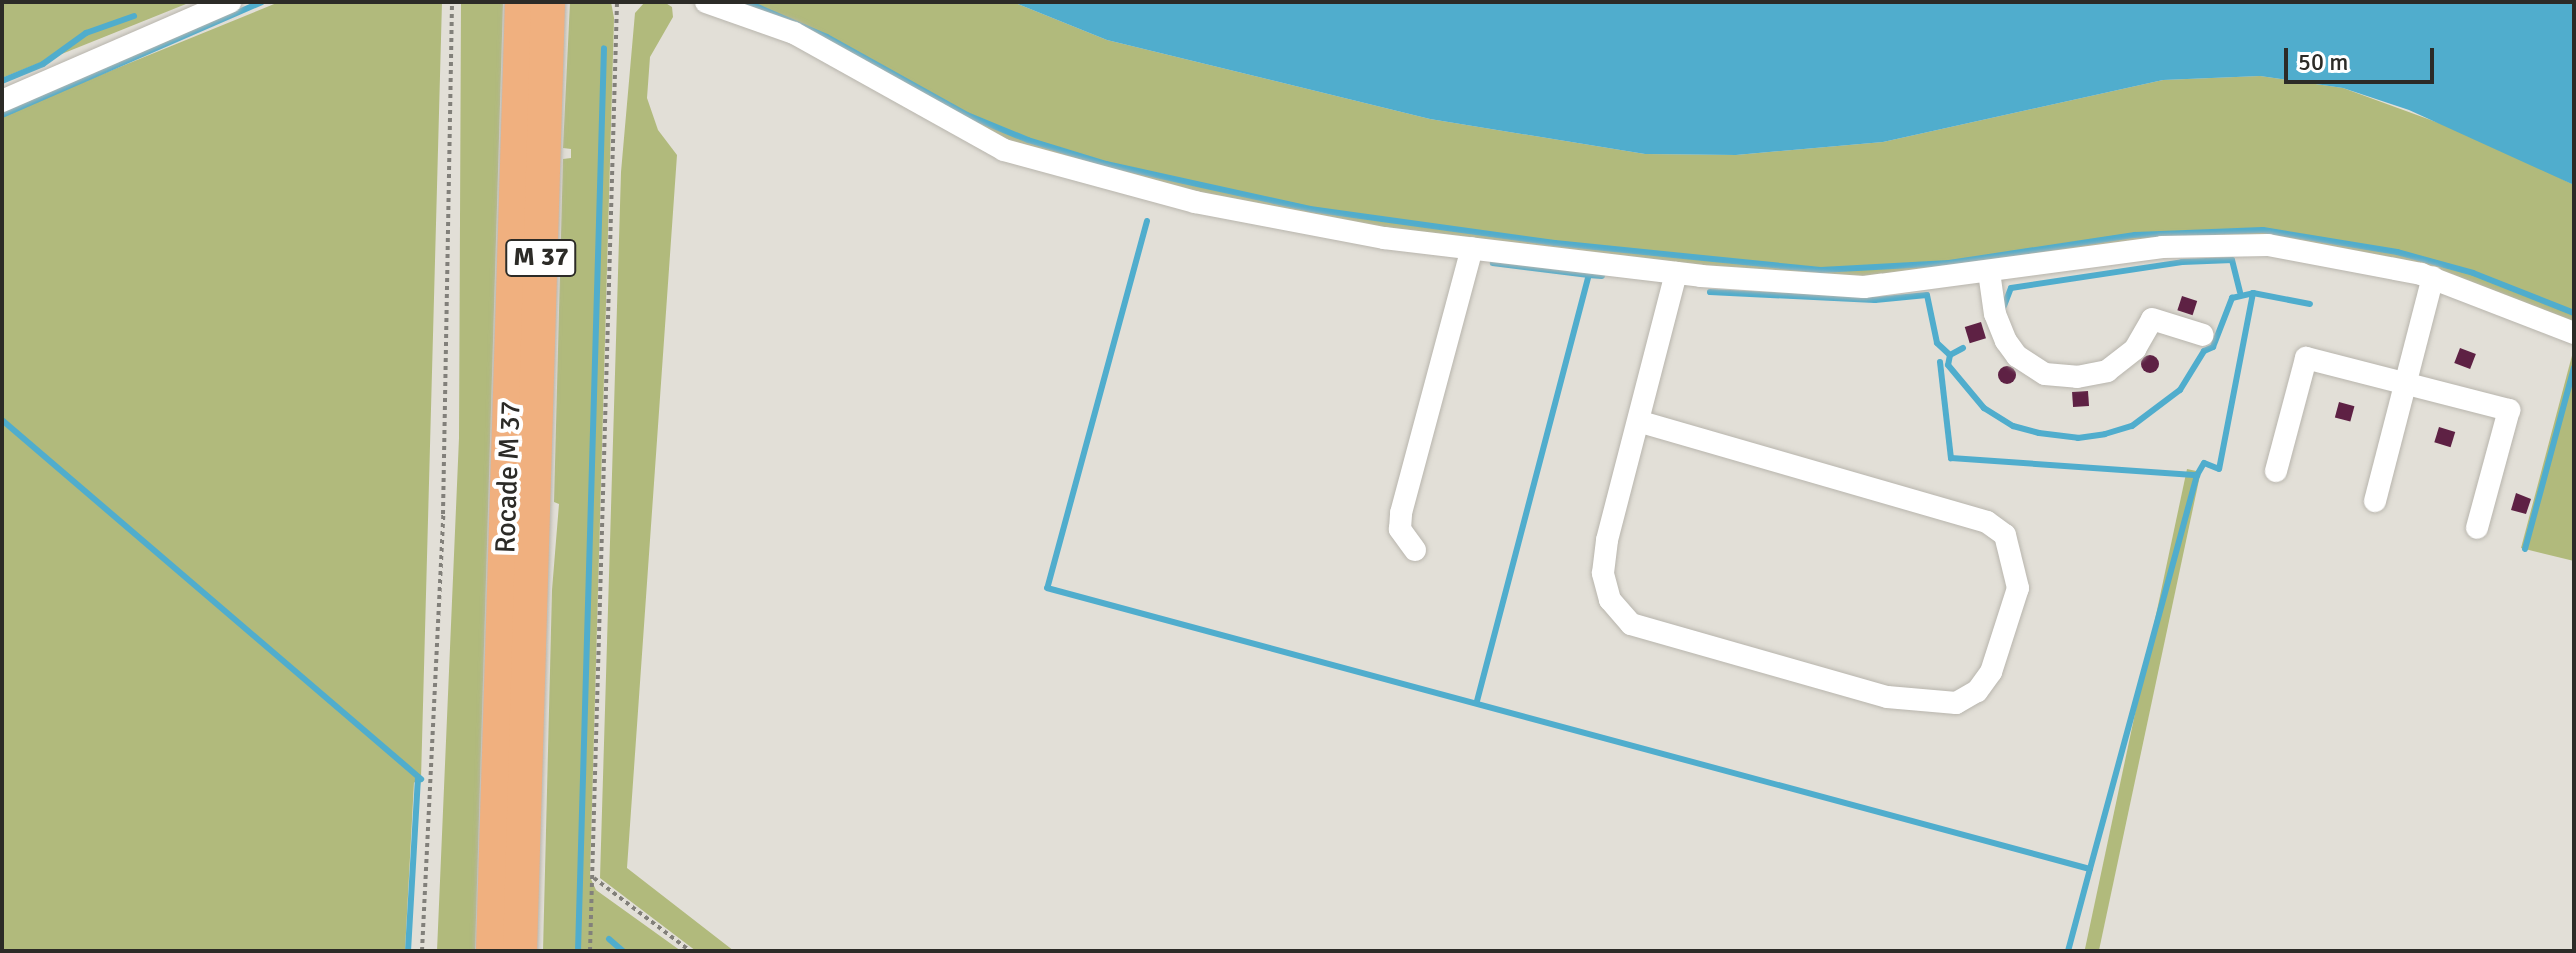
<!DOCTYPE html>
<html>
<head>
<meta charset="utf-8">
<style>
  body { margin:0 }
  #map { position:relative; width:2576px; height:953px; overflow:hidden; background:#e2dfd7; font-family:Signika,sans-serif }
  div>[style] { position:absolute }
  .green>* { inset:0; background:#b1ba7c; transform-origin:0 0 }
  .water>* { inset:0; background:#50adcd }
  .stream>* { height:6px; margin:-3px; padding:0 3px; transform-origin:3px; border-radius:3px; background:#50adcd }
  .building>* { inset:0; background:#5e2144; transform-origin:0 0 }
  .round { border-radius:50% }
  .path>* { height:4px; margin-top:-2px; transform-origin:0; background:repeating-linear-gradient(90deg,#82807a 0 4px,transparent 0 8px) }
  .roads { filter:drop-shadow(0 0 2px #b8b5ad) drop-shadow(0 0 2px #b8b5ad) }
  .minor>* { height:22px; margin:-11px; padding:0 11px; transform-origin:11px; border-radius:11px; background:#fff }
  .highway>* { height:34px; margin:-17px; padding:0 17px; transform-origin:17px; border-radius:17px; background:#f0b07f }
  span { translate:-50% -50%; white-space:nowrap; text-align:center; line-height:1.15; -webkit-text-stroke:8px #fff; paint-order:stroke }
  .shield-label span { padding:2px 6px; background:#fff; border:2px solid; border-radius:6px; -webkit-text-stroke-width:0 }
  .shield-label { font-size:26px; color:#2c2b27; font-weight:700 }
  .street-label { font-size:28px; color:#2c2b27 }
  .frame { position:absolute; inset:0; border:4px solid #2c2b27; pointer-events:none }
  .scale { position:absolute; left:2284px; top:48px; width:150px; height:36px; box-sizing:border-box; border:4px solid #2c2b27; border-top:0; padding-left:10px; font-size:24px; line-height:28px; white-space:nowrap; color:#2c2b27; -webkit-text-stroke:6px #fff; paint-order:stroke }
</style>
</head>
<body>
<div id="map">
  <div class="green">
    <i style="clip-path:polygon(2px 2px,191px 2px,2px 78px)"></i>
    <i style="clip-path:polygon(279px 2px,442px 2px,421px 779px,420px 786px,414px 782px,405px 951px,2px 951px,2px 115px)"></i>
    <i style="clip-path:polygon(461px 2px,503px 2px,475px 951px,437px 951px,459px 438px)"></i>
    <i style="clip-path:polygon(570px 2px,611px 2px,614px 18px,590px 877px,596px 890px,681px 951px,543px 951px,552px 590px,559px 504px,554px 502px,563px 159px,571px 158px,571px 149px,563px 148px)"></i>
    <i style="clip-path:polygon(664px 2px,672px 7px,673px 17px,650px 57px,647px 98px,658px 130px,677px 155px,627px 868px,734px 951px,696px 951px,600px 878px,621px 172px,635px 13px,644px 3px)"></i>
    <i style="clip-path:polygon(734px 2px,1013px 2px,1107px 40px,1430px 119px,1645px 154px,1736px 155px,1883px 142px,2163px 80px,2260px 76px,2343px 88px,2480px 138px,2574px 185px,2574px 322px,2426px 266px,2259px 238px,1902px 279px,1773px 276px,1393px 234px,1137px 180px,1007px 140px)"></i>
    <i style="clip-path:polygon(2574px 348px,2574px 561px,2521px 548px)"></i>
    <i style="left:2187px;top:469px;width:14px;height:499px;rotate:12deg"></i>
  </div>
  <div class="water">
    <i style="clip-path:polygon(1013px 2px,2574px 2px,2574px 185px,2409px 110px,2343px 88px,2260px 76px,2163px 80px,1883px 142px,1736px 155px,1645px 154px,1430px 119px,1107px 40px)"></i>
  </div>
  <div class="stream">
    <i style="left:746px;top:2px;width:88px;rotate:23.4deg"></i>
    <i style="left:827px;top:37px;width:160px;rotate:29.1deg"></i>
    <i style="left:967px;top:115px;width:66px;rotate:22.3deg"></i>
    <i style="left:1028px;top:140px;width:82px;rotate:17.1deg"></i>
    <i style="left:1106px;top:164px;width:209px;rotate:12.4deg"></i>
    <i style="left:1310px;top:209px;width:247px;rotate:7.9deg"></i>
    <i style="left:1555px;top:243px;width:267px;rotate:5.8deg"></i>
    <i style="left:1821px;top:270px;width:128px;rotate:-3.1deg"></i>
    <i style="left:1949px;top:263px;width:188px;rotate:-8.6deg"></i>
    <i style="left:2135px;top:235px;width:128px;rotate:-2.2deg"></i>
    <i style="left:2263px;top:230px;width:136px;rotate:9.3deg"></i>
    <i style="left:2397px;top:252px;width:79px;rotate:15.4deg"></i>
    <i style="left:2473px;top:273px;width:109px;rotate:21.6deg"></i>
    <i style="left:2px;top:81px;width:44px;rotate:-22.5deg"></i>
    <i style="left:43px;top:64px;width:53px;rotate:-35.8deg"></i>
    <i style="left:86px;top:33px;width:51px;rotate:-19.5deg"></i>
    <i style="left:2px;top:115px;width:283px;rotate:-23.5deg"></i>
    <i style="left:1147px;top:221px;width:380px;rotate:105.2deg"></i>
    <i style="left:1047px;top:588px;width:1080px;rotate:15.08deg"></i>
    <i style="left:2090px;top:869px;width:85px;rotate:105deg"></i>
    <i style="left:1589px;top:275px;width:13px;rotate:4deg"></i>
    <i style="left:1710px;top:292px;width:165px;rotate:2.8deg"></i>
    <i style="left:1875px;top:300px;width:52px;rotate:-5.5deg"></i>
    <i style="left:1927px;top:295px;width:49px;rotate:78.2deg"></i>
    <i style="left:1937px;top:343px;width:18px;rotate:43deg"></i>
    <i style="left:2253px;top:293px;width:58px;rotate:10.9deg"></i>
    <i style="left:2004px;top:306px;width:19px;rotate:-69deg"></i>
    <i style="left:2011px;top:288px;width:173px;rotate:-8.6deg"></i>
    <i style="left:2182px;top:262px;width:50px;rotate:-2.3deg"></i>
    <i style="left:2232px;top:260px;width:33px;rotate:76deg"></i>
    <i style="left:1963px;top:348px;width:15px;rotate:152deg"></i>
    <i style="left:1950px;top:355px;width:10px;rotate:101deg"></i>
    <i style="left:1948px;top:365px;width:56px;rotate:50.1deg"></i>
    <i style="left:1984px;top:408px;width:34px;rotate:32deg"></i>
    <i style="left:2013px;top:426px;width:27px;rotate:15deg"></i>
    <i style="left:2039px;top:433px;width:39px;rotate:7deg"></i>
    <i style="left:2078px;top:438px;width:27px;rotate:-8deg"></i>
    <i style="left:2105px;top:434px;width:28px;rotate:-17deg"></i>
    <i style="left:2132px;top:426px;width:60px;rotate:-36.9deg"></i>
    <i style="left:2180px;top:390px;width:46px;rotate:-58.4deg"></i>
    <i style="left:2204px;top:351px;width:10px;rotate:-24deg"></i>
    <i style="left:2213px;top:347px;width:53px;rotate:-68.8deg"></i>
    <i style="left:2232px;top:298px;width:22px;rotate:-13deg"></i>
    <i style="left:2253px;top:293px;width:179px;rotate:100.9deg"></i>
    <i style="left:2219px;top:469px;width:16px;rotate:-158deg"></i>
    <i style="left:2204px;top:463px;width:14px;rotate:120deg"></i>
    <i style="left:2197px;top:475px;width:408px;rotate:105.2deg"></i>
    <i style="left:1940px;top:362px;width:97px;rotate:83.5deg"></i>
    <i style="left:1951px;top:458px;width:247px;rotate:4deg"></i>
    <i style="left:2px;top:420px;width:552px;rotate:40.59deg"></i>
    <i style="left:2525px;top:549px;width:188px;rotate:-74.9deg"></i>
    <i style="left:1477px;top:701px;width:440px;rotate:-75.3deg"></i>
    <i style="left:1589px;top:275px;width:97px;rotate:-172.9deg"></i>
    <i style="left:609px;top:939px;width:18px;rotate:41deg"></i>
    <i style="left:408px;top:951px;width:174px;rotate:-86.7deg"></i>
    <i style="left:578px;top:951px;width:903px;rotate:-88.35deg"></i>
  </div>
  <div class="building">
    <i style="left:2182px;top:296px;width:16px;height:15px;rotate:18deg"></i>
    <i style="left:1981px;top:322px;width:17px;height:17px;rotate:73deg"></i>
    <i style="left:2460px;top:348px;width:17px;height:16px;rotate:21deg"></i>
    <i class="round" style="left:2141px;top:355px;width:18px;height:18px"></i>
    <i class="round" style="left:1998px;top:366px;width:18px;height:18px"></i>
    <i style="left:2088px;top:391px;width:15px;height:16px;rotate:86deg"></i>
    <i style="left:2339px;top:402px;width:16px;height:16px;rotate:15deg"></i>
    <i style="left:2439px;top:427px;width:17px;height:16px;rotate:17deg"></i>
    <i style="clip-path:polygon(2516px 493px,2531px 499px,2526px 514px,2511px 510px)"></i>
  </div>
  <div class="path">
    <i style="left:594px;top:878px;width:121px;rotate:37.2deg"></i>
    <i style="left:422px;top:951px;width:438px;rotate:-87.2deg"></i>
    <i style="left:443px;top:514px;width:512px;rotate:-88.99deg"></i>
    <i style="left:590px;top:951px;width:949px;rotate:-88.37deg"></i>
  </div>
  <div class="roads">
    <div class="minor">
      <i style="left:706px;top:2px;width:93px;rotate:19.4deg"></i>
      <i style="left:794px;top:33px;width:240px;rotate:29.1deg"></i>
      <i style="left:1004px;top:150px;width:198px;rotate:15.2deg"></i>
      <i style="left:1195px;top:202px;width:192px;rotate:10.8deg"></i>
      <i style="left:1384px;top:238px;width:319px;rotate:6.8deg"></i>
      <i style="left:1701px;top:276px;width:163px;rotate:3.9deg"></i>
      <i style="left:1864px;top:287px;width:301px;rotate:-7.6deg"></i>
      <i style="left:2162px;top:247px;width:106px;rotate:-1.1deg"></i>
      <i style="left:2268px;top:245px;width:156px;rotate:10.7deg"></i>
      <i style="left:2421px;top:274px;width:164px;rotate:21.1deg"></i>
      <i style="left:2px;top:101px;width:249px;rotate:-23.5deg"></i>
      <i style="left:1989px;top:272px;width:42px;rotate:81.9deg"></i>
      <i style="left:1995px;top:314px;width:29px;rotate:68deg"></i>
      <i style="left:2006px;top:341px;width:19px;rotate:54deg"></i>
      <i style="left:2017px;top:356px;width:33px;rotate:33deg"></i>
      <i style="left:2045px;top:374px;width:32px;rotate:5deg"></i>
      <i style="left:2077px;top:377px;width:31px;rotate:-11deg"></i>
      <i style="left:2107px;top:371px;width:36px;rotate:-38deg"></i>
      <i style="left:2135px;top:349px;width:34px;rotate:-60deg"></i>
      <i style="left:2152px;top:319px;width:53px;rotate:17.4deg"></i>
      <i style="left:1641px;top:422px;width:360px;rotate:16.1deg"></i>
      <i style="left:1987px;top:522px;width:22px;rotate:36deg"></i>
      <i style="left:2005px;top:535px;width:55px;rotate:76.2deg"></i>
      <i style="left:2018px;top:588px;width:88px;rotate:107.8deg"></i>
      <i style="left:1991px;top:672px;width:24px;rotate:126deg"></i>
      <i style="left:1977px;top:691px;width:24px;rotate:150deg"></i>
      <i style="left:1956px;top:703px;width:69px;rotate:-175deg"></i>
      <i style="left:1887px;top:697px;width:266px;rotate:-164.1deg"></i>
      <i style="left:1631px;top:624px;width:32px;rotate:-131deg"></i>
      <i style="left:1610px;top:600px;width:28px;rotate:-105deg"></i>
      <i style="left:1603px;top:573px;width:33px;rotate:-83deg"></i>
      <i style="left:1607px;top:540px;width:276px;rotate:-75.5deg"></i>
      <i style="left:2276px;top:471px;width:117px;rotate:-75.1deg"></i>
      <i style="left:2306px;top:358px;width:210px;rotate:14.4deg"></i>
      <i style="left:2509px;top:410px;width:122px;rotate:105.2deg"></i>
      <i style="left:2375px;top:501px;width:231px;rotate:-75.5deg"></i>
      <i style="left:1415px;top:550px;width:26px;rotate:-126deg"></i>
      <i style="left:1400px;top:529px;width:16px;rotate:-86deg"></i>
      <i style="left:1401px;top:513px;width:274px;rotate:-75deg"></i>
    </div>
    <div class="highway">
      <i style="left:493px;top:951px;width:949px;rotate:-88.25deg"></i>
      <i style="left:520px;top:951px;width:949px;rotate:-88.31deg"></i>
    </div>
  </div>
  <div class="shield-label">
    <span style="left:541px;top:258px">M 37</span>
  </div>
  <div class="street-label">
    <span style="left:508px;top:477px;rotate:-88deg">Rocade M 37</span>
  </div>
  <div class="frame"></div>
  <div class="scale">50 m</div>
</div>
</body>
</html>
